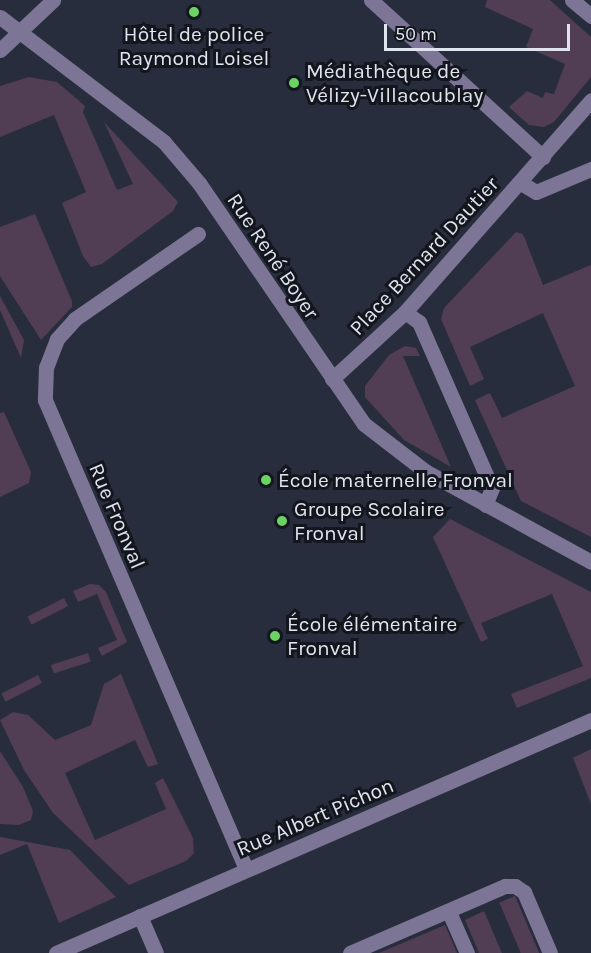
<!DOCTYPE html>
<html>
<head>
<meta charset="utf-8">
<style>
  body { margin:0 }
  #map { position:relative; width:591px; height:953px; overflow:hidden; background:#282d3d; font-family:Karla,sans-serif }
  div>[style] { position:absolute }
  .green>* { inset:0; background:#513d54; transform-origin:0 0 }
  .minor>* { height:15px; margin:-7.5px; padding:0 7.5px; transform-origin:7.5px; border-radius:7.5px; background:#7d7595 }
  .dots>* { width:16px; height:16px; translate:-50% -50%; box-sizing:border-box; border:3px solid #13161d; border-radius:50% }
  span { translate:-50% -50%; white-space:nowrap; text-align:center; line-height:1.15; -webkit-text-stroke:6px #13161d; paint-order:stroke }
  .poi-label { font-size:21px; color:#e0e4ef }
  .left { translate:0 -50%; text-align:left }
  .street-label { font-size:21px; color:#e0e4ef }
  .scale { position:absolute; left:384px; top:24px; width:186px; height:27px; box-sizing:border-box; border:3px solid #e0e4ef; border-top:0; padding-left:8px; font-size:18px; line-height:21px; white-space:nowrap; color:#e0e4ef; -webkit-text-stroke:4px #13161d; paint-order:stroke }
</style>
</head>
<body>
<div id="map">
  <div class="green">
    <i style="clip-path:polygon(487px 0,550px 0,591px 37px,591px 77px,554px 122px,544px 127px,529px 125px,509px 107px,527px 91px,543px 98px,545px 92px,554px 94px,565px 64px,526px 47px,533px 29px,485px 7px)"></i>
    <i style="clip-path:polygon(29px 77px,57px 82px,85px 106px,83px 112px,117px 190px,133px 184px,104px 122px,178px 202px,173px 211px,102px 264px,91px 267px,83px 256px,62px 203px,86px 192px,54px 115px,0 137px,0 86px)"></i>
    <i style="clip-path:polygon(35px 214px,72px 301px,72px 307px,41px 340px,0 276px,0 227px)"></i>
    <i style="clip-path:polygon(516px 232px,523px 234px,543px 285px,591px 265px,591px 537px,521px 501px,475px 400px,490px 393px,502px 418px,575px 386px,543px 313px,470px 347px,484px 379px,470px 386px,441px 319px,444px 308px)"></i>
    <i style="clip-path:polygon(0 296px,24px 340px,21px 358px,0 310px)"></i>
    <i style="clip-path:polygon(405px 346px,416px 348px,420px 356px,403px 356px,451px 467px,404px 440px,365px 397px,365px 386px,389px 355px)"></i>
    <i style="clip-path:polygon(4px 412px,31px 472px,29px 483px,0 497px,0 413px)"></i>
    <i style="clip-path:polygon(450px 519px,591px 592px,591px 678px,517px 708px,511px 694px,583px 666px,552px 594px,481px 623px,488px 639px,481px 642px,433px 537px)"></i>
    <i style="clip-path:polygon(90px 584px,99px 585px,106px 592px,127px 642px,102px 656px,98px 648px,117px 640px,97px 594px,78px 602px,73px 591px)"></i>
    <i style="left:64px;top:598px;width:9px;height:41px;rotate:63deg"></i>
    <i style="left:88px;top:653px;width:9px;height:39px;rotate:72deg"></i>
    <i style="clip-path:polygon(121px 674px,158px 764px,148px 767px,135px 740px,65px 773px,95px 840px,166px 809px,155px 783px,163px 778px,193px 838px,194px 853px,186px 861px,129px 885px,53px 813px,24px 770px,0 720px,13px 712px,28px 715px,55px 740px,91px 725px,104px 684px)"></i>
    <i style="left:38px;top:675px;width:9px;height:41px;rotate:63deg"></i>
    <i style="clip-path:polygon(591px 749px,591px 804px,573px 758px)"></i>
    <i style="clip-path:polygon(0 751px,23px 787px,33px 811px,31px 820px,19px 825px,0 824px)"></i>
    <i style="clip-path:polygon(0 837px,70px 850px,116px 897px,59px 923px,27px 844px,0 855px)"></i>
    <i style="left:515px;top:896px;width:62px;height:17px;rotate:67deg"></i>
    <i style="clip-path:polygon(484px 911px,502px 953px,479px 953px,465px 920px)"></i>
    <i style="clip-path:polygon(445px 925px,457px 953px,379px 953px)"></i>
  </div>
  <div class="minor">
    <i style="left:371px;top:0;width:233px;rotate:42.4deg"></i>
    <i style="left:572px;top:0;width:25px;rotate:40deg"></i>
    <i style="left:0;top:17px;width:206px;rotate:37.3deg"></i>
    <i style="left:164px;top:142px;width:54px;rotate:49.5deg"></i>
    <i style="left:199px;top:183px;width:292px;rotate:55.6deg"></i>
    <i style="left:364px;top:424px;width:77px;rotate:37.6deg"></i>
    <i style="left:425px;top:471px;width:189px;rotate:28.7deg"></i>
    <i style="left:0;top:50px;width:73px;rotate:-43.3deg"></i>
    <i style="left:521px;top:183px;width:17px;rotate:31deg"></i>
    <i style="left:536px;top:192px;width:60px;rotate:-22.7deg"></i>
    <i style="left:198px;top:234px;width:150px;rotate:145.4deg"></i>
    <i style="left:75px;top:319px;width:27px;rotate:132deg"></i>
    <i style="left:57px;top:339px;width:30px;rotate:111deg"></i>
    <i style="left:46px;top:367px;width:33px;rotate:92deg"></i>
    <i style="left:45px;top:400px;width:510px;rotate:66.8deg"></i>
    <i style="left:405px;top:312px;width:17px;rotate:36deg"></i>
    <i style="left:419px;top:322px;width:181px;rotate:66.3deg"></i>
    <i style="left:492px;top:488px;width:18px;rotate:112deg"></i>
    <i style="left:332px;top:379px;width:99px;rotate:-42.5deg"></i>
    <i style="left:405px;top:312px;width:282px;rotate:-48.7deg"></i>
    <i style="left:449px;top:912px;width:45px;rotate:66.3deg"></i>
    <i style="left:140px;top:916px;width:40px;rotate:66.6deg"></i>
    <i style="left:56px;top:953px;width:584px;rotate:-23.53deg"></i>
    <i style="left:350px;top:953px;width:169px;rotate:-23.4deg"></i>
    <i style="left:505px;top:886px;width:10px"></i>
    <i style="left:515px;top:886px;width:11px;rotate:34deg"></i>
    <i style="left:524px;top:892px;width:66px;rotate:66.9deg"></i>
  </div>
  <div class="dots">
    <i style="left:194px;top:12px;background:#6bd363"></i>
    <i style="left:294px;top:83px;background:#6bd363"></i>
    <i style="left:266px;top:480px;background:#6bd363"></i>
    <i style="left:282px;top:521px;background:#6bd363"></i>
    <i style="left:275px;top:636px;background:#6bd363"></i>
  </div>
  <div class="poi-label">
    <span style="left:194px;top:46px">Hôtel de police<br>Raymond Loisel</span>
    <span class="left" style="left:306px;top:83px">Médiathèque de<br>Vélizy-Villacoublay</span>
    <span class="left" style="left:278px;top:480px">École maternelle Fronval</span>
    <span class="left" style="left:294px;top:521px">Groupe Scolaire<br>Fronval</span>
    <span class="left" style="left:287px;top:636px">École élémentaire<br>Fronval</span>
  </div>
  <div class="street-label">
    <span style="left:273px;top:256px;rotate:56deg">Rue René Boyer</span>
    <span style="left:424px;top:256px;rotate:-47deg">Place Bernard Dautier</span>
    <span style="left:117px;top:516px;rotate:67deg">Rue Fronval</span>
    <span style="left:315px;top:817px;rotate:-23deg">Rue Albert Pichon</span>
  </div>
  <div class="scale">50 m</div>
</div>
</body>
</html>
